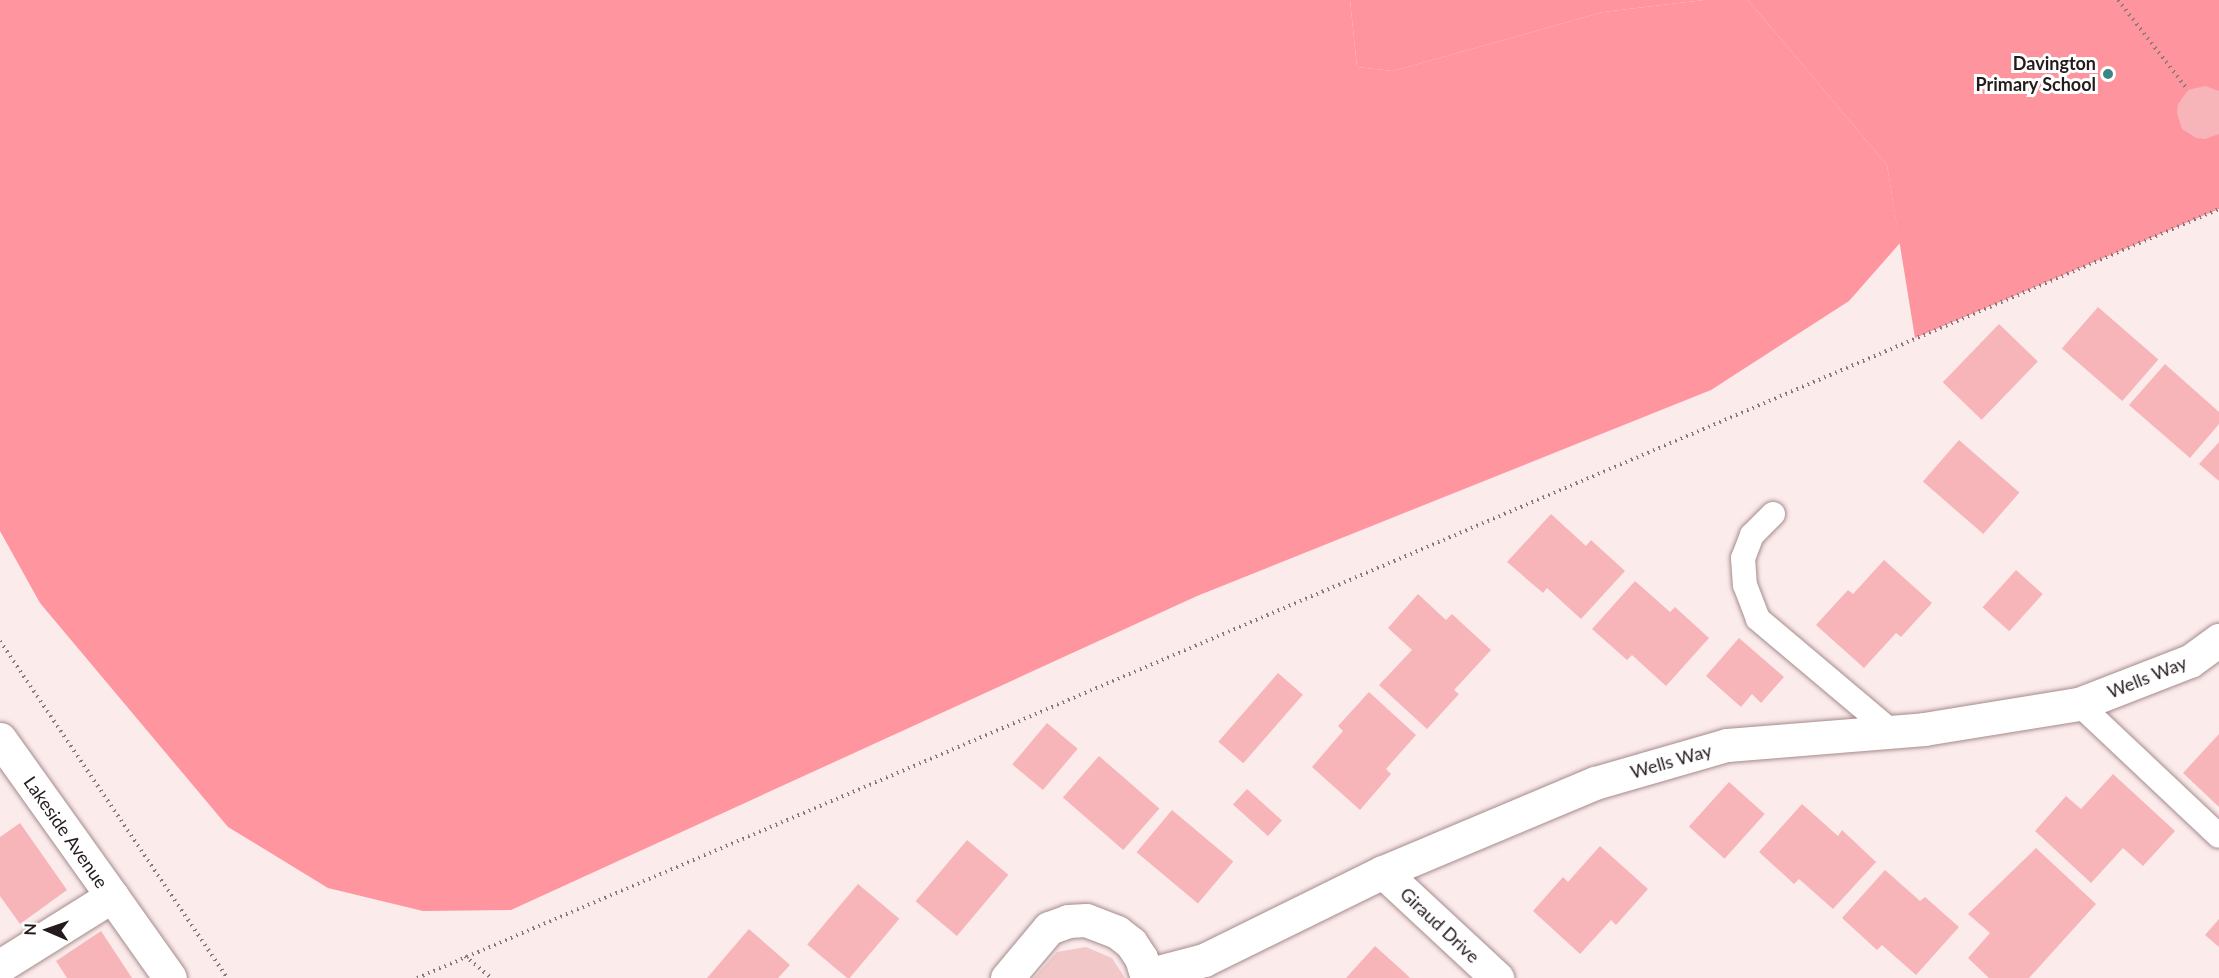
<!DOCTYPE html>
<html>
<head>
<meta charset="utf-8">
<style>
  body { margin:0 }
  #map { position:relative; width:2219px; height:978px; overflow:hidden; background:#fcebeb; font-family:Lato,sans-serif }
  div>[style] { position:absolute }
  .green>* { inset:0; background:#f2c7c8 }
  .forest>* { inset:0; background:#fe949d }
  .water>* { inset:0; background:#ff959e }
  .building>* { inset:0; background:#f7b5b9; transform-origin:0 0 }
  .path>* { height:4px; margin-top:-2px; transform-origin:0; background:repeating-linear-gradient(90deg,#87797a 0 1.5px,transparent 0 6px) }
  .roads { filter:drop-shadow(0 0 2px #a58b8c) drop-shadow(0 0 2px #a58b8c) }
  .service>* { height:24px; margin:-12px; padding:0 12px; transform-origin:12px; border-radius:12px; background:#fff }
  .minor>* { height:33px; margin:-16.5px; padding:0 16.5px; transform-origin:16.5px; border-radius:16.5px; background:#fff }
  .dots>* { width:16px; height:16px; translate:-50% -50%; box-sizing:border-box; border:3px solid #fff; border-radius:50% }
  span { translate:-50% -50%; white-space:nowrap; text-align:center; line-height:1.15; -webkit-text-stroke:6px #fff; paint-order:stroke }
  .poi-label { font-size:18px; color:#251b1c; font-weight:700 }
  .right { translate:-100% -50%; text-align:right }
  .street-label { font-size:18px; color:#251b1c }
  .north { position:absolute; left:18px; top:900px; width:60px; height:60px; -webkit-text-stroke:4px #fff; paint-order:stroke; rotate:272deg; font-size:16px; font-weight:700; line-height:24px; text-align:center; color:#251b1c }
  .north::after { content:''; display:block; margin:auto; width:21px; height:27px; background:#251b1c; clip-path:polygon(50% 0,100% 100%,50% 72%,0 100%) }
</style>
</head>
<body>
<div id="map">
  <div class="green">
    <i style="clip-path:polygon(1086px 947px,1112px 958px,1125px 978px,1034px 978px,1057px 952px)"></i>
  </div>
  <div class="forest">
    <i style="clip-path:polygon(1350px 0,1704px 0,1603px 12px,1393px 71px,1357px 67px)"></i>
    <i style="clip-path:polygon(1748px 0,2219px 0,2219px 209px,1915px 338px,1887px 165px)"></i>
  </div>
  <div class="water">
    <i style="clip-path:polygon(0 0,1350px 0,1357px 67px,1393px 71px,1603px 12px,1704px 0,1748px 0,1887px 165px,1900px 243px,1849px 301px,1711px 390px,1197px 596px,511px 910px,423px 911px,328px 888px,228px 827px,40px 603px,0 531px)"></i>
  </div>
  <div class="building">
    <i style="clip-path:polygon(2205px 86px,2219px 91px,2219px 134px,2205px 139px,2196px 138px,2182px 129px,2177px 113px,2178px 104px,2188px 90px)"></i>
    <i style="left:2098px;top:307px;width:80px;height:55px;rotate:41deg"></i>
    <i style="left:1999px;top:324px;width:54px;height:81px;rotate:44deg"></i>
    <i style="clip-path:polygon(2165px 364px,2219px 412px,2219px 424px,2190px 458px,2129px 405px)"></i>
    <i style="left:1959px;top:440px;width:80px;height:55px;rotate:41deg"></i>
    <i style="clip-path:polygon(2219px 442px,2219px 481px,2199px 464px)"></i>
    <i style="clip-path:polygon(1551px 514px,1586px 546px,1591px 540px,1625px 571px,1581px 619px,1547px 588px,1543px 593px,1507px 562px)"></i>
    <i style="clip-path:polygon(1884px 560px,1932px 603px,1901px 637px,1896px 633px,1864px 668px,1816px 625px,1848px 590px,1853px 594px)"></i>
    <i style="left:2016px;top:570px;width:36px;height:50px;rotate:42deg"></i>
    <i style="clip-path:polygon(1635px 581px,1670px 612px,1675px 607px,1709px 638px,1666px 686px,1632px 655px,1627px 660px,1592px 629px)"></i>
    <i style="clip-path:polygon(1418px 594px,1446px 620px,1452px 614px,1491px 650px,1454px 690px,1459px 694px,1427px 729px,1379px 685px,1412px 650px,1388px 628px)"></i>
    <i style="clip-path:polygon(1739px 638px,1784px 677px,1761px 703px,1752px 694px,1741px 707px,1706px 676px)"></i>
    <i style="left:1278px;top:673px;width:33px;height:91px;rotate:41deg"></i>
    <i style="clip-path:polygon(1369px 692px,1416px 735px,1386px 769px,1391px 774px,1360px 810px,1312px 767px,1343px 731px,1338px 726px)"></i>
    <i style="left:1047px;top:723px;width:40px;height:54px;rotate:40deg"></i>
    <i style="clip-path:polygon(2219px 734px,2219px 807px,2183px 773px)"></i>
    <i style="left:1099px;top:756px;width:80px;height:55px;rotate:41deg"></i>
    <i style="clip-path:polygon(2113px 774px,2175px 831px,2143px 866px,2123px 848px,2091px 883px,2035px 831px,2066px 796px,2081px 809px)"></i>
    <i style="left:1729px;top:782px;width:48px;height:60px;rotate:42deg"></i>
    <i style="left:1247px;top:789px;width:47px;height:21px;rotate:42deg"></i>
    <i style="clip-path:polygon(1802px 804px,1838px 836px,1842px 830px,1876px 862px,1833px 909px,1799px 879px,1794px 884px,1759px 852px)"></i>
    <i style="left:1172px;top:810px;width:80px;height:55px;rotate:40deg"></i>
    <i style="clip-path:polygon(20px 823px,67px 890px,20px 924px,0 896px,0 837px)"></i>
    <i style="left:967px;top:840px;width:54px;height:80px;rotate:40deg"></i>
    <i style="clip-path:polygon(1600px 846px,1648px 889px,1616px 925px,1611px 920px,1580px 954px,1533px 911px,1563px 877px,1568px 882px)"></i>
    <i style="clip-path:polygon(2036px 848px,2096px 904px,2029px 978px,1989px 978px,1968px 958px,1990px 933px,1968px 914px)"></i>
    <i style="clip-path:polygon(1885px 870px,1920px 901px,1925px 897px,1959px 927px,1916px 975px,1882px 945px,1877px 950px,1842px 918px)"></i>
    <i style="left:858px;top:884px;width:54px;height:79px;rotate:40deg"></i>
    <i style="clip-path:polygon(2219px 919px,2219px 947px,2205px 935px)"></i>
    <i style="clip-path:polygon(749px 929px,790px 965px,778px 978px,707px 978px)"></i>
    <i style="clip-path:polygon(101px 931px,132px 978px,67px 978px,56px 961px)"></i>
    <i style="clip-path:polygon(1375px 946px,1405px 973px,1410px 978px,1346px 978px)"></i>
  </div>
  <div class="path">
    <i style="left:2118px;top:0;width:114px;rotate:52.1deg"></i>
    <i style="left:0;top:641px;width:406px;rotate:56deg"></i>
    <i style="left:465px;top:956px;width:34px;rotate:40deg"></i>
    <i style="left:417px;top:978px;width:1959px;rotate:-23.11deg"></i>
  </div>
  <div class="roads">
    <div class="service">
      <i style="left:1773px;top:514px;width:30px;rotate:135deg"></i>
      <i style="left:1752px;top:535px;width:25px;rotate:111deg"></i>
      <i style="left:1743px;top:558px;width:27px;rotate:86deg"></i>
      <i style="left:1745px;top:585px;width:36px;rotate:69deg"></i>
      <i style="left:1758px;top:619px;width:174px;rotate:40.1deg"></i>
      <i style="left:2079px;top:704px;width:192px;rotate:43.3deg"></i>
    </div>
    <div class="minor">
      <i style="left:0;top:739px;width:193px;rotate:54.5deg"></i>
      <i style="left:112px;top:896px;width:132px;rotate:148deg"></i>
      <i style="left:1383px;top:872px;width:156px;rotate:42.9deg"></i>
      <i style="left:112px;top:896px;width:100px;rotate:54.7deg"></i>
      <i style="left:1147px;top:975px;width:59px;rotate:-14.7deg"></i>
      <i style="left:1204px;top:960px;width:199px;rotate:-26.2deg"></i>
      <i style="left:1383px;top:872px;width:230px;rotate:-22.8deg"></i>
      <i style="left:1595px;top:783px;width:137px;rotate:-16.1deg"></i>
      <i style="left:1727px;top:745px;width:198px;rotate:-4.6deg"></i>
      <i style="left:1924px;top:729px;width:157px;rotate:-9.2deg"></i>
      <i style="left:2079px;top:704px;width:119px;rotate:-21.2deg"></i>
      <i style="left:2190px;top:661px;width:36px;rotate:-36deg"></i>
      <i style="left:1007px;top:978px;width:65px;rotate:-50deg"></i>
      <i style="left:1049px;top:928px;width:20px;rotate:-20deg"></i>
      <i style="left:1068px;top:921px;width:18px;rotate:-3deg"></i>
      <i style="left:1086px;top:920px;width:33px;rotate:21deg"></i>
      <i style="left:1117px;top:932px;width:18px;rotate:38deg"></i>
      <i style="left:1131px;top:943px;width:18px;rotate:56deg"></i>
      <i style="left:1141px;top:958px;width:21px;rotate:73deg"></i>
    </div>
  </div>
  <div class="dots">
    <i style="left:2108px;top:74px;background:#3c8585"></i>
  </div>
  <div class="poi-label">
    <span class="right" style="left:2096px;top:74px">Davington<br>Primary School</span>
  </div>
  <div class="street-label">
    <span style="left:2147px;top:677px;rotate:-22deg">Wells Way</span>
    <span style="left:1671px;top:761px;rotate:-16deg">Wells Way</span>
    <span style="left:66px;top:832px;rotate:55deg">Lakeside Avenue</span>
    <span style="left:1440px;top:925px;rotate:43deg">Giraud Drive</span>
  </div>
  <div class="north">N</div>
</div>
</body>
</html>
